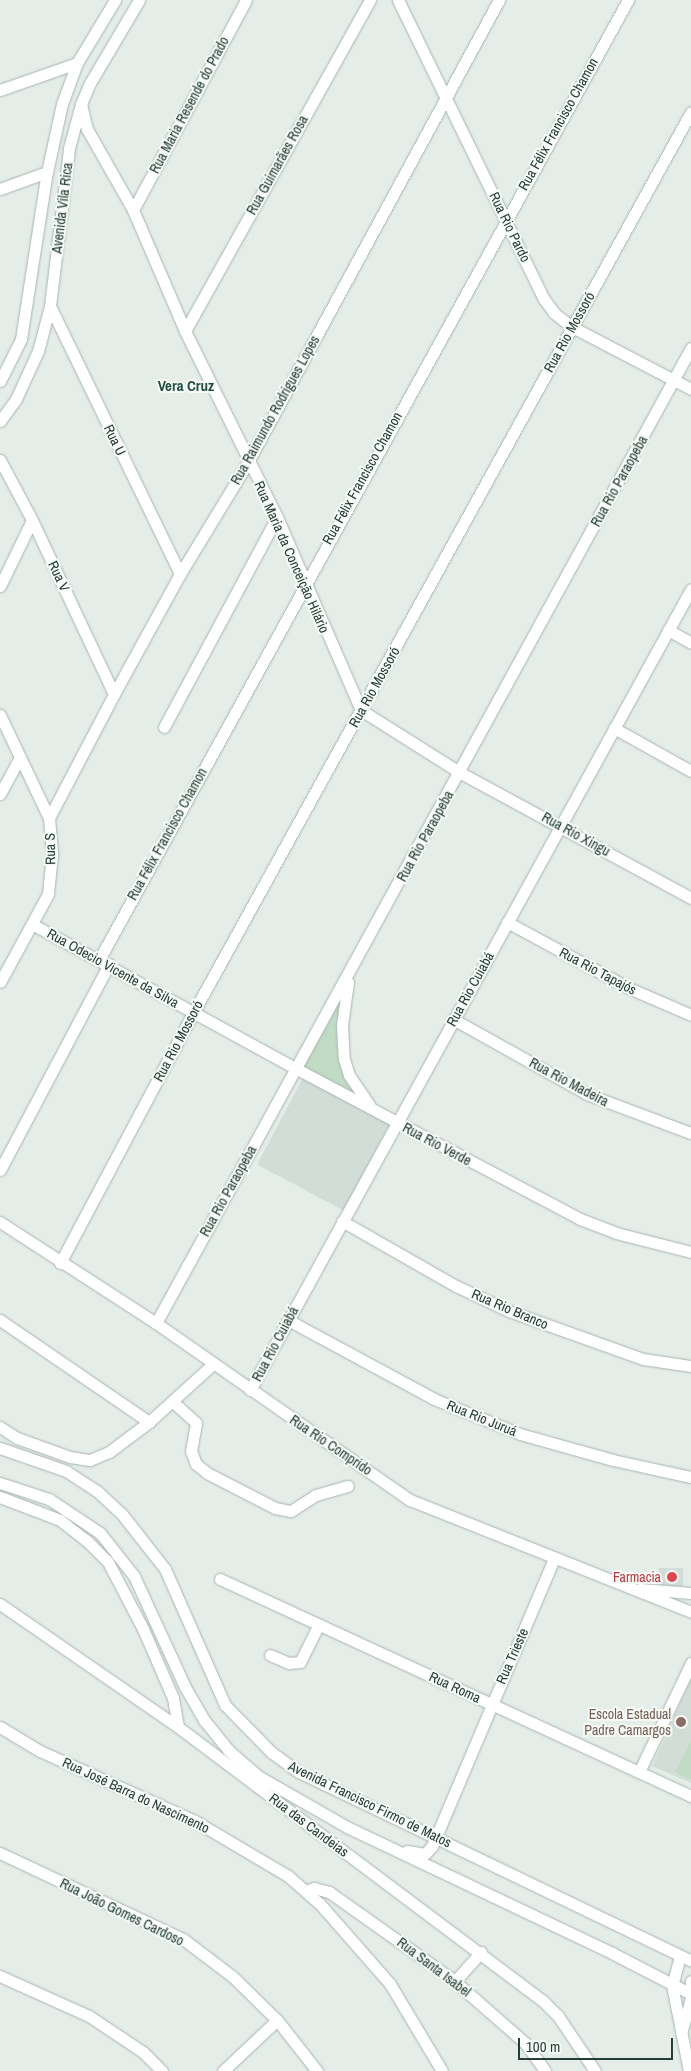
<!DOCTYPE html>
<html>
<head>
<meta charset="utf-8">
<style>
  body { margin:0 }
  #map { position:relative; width:691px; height:2071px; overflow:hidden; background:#e5ede9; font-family:"Archivo Narrow",sans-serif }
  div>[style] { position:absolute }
  .built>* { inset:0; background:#d3ddd8; transform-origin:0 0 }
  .green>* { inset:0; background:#c0dcc5 }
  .roads { filter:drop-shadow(0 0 1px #a8b5af) drop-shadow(0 0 1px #a8b5af) }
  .minor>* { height:11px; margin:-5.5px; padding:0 5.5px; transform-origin:5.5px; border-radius:5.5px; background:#fff }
  .dots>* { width:14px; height:14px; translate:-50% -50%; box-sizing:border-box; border:2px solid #f6faf7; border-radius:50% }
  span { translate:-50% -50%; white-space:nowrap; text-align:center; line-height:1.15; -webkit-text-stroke:4px #f6faf7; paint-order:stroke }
  .street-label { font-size:14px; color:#253e35 }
  .health-label { font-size:14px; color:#be3a42 }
  .right { translate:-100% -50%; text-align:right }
  .education-label { font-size:14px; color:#785e54 }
  .neighbourhood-label { font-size:15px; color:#224f40; font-weight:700 }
  .scale { position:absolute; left:518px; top:2038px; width:155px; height:22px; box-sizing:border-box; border:2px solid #253e35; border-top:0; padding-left:6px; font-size:15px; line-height:18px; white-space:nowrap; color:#253e35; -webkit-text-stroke:4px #f6faf7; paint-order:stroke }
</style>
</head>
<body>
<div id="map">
  <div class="built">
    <i style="left:303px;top:1078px;width:98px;height:98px;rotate:28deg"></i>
    <i style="left:659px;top:1568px;width:24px;height:18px"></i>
    <i style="clip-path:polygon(691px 1679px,691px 1783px,652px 1766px)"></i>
  </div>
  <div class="green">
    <i style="clip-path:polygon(342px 991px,338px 1027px,358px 1096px,301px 1065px)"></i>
    <i style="clip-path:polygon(691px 1740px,691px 1780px,675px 1772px)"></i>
  </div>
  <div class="roads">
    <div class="minor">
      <i style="left:398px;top:0;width:333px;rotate:64deg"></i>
      <i style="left:544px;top:299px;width:17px;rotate:54deg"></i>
      <i style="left:554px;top:313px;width:23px;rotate:38deg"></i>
      <i style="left:572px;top:327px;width:134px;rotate:27.5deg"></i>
      <i style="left:0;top:90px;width:82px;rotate:-19.3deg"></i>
      <i style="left:81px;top:104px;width:26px;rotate:77deg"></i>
      <i style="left:87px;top:129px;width:93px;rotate:60.4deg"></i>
      <i style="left:133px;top:210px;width:132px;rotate:66.7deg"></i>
      <i style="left:185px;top:331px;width:208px;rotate:63.7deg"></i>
      <i style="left:277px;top:517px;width:210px;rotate:66.5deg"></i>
      <i style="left:361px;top:710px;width:116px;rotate:32.3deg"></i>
      <i style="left:459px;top:772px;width:264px;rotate:28.5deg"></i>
      <i style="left:0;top:189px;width:50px;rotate:-19.9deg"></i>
      <i style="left:133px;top:210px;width:238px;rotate:-61.7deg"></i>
      <i style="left:50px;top:306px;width:298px;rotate:64.1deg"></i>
      <i style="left:185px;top:331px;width:379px;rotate:-60.8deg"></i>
      <i style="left:0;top:381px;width:47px;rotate:-63.4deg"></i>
      <i style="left:21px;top:339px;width:169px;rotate:-81.2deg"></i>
      <i style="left:47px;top:172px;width:70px;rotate:-77.6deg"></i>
      <i style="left:62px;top:104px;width:44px;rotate:-69.9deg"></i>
      <i style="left:77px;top:63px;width:74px;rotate:-58.9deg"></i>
      <i style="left:0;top:421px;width:27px;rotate:-54deg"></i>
      <i style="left:16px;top:399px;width:53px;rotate:-65.4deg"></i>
      <i style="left:38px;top:351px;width:47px;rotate:-75.1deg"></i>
      <i style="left:50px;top:306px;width:159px;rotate:-83.1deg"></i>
      <i style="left:69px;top:148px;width:46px;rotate:-74.7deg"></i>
      <i style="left:81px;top:104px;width:23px;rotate:-67deg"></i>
      <i style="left:90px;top:83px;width:96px;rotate:-59.4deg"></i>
      <i style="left:0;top:460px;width:68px;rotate:61.9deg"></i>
      <i style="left:32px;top:520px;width:192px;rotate:64.8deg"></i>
      <i style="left:0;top:586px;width:73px;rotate:-64.1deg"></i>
      <i style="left:668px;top:630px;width:26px;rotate:29deg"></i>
      <i style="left:0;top:715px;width:114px;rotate:64.6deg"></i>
      <i style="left:49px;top:818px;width:37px;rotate:85deg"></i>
      <i style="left:52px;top:855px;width:39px;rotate:96deg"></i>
      <i style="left:48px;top:894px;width:100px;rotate:118.6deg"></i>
      <i style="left:164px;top:727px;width:238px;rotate:-61.7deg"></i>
      <i style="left:614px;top:728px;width:88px;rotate:29.2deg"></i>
      <i style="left:0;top:794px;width:42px;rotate:-61.6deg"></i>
      <i style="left:49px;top:818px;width:140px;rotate:-62.3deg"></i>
      <i style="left:114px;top:694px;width:137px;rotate:-61.2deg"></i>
      <i style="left:180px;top:574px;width:131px;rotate:-58.7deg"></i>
      <i style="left:248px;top:462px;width:526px;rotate:-61.49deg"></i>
      <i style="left:507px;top:922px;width:141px;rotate:28.4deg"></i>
      <i style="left:631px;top:989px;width:65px;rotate:23.4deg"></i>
      <i style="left:32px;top:924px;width:300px;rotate:28.7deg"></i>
      <i style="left:295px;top:1068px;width:323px;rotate:27.9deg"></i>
      <i style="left:580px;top:1219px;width:39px;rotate:21deg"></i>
      <i style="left:616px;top:1233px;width:77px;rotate:14.2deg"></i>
      <i style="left:100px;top:958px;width:1094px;rotate:-61.14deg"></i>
      <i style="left:348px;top:982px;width:43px;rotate:97.9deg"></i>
      <i style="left:342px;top:1025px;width:34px;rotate:87deg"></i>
      <i style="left:344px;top:1059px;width:17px;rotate:73deg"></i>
      <i style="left:349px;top:1075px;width:37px;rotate:56deg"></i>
      <i style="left:453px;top:1019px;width:154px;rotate:29.2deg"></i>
      <i style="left:587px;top:1094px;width:111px;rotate:20.6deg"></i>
      <i style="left:0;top:1170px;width:233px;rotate:-62.1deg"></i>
      <i style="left:342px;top:1221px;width:131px;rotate:29.7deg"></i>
      <i style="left:456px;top:1286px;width:59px;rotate:25.3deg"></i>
      <i style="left:509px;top:1311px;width:142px;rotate:19.7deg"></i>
      <i style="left:643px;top:1359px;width:49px;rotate:8.3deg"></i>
      <i style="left:0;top:1222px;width:186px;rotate:32.9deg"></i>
      <i style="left:156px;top:1323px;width:310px;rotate:34.9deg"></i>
      <i style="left:410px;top:1500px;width:302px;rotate:21.7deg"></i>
      <i style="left:60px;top:1263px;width:283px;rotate:-62deg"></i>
      <i style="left:193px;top:1013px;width:1029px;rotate:-61.07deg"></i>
      <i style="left:0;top:1320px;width:181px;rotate:34.4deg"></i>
      <i style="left:288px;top:1320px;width:166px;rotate:28.4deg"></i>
      <i style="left:434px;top:1399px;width:93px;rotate:22.1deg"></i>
      <i style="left:520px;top:1434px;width:97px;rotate:15.6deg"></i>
      <i style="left:613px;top:1460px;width:80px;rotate:12.3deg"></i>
      <i style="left:156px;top:1323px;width:1112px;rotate:-61.25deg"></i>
      <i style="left:250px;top:1390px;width:914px;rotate:-61.16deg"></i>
      <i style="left:173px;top:1402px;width:31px;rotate:42deg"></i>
      <i style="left:196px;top:1423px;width:28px;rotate:100deg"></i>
      <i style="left:191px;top:1451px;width:14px;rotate:69deg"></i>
      <i style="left:196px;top:1464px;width:14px;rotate:39deg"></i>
      <i style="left:207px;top:1473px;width:76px;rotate:27.2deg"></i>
      <i style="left:275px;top:1508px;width:16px;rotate:11deg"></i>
      <i style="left:291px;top:1511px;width:30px;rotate:-33deg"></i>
      <i style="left:316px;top:1495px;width:33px;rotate:-16deg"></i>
      <i style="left:0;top:1427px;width:20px;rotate:33deg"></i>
      <i style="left:17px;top:1438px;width:56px;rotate:19.7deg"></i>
      <i style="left:70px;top:1457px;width:20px;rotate:9deg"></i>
      <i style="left:90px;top:1460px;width:21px;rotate:-23deg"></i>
      <i style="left:109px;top:1452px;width:50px;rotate:-36.9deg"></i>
      <i style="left:149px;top:1422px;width:86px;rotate:-42.2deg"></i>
      <i style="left:0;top:1448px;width:70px;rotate:19.2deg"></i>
      <i style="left:66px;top:1471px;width:37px;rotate:33deg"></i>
      <i style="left:97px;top:1491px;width:33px;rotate:43deg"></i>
      <i style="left:121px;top:1513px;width:71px;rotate:51.8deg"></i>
      <i style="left:165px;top:1569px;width:149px;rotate:66.2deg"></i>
      <i style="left:225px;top:1705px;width:66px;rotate:45.6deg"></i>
      <i style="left:271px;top:1752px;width:34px;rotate:36deg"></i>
      <i style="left:299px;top:1772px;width:435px;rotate:25.7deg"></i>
      <i style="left:0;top:1483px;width:52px;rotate:18.1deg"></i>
      <i style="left:49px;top:1499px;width:61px;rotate:33.7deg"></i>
      <i style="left:100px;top:1533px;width:55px;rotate:51.7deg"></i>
      <i style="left:134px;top:1576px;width:122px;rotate:65.3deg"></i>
      <i style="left:185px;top:1687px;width:38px;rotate:60deg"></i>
      <i style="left:204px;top:1720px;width:38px;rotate:51deg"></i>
      <i style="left:228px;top:1750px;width:40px;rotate:41deg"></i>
      <i style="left:258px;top:1776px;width:103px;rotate:29.8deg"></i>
      <i style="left:347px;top:1827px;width:293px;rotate:25.4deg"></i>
      <i style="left:612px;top:1953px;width:89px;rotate:27.4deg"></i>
      <i style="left:0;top:1497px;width:64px;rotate:21deg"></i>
      <i style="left:60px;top:1520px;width:33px;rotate:38deg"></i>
      <i style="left:86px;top:1540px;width:31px;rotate:45deg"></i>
      <i style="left:108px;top:1562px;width:76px;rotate:62.4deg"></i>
      <i style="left:143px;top:1629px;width:75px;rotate:66.5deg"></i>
      <i style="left:173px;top:1698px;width:29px;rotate:80deg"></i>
      <i style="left:220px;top:1579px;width:519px;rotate:24.74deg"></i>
      <i style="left:640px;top:1589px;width:51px;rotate:4.5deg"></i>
      <i style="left:0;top:1604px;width:216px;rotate:34.6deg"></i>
      <i style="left:178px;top:1727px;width:455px;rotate:36.9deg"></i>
      <i style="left:542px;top:2000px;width:23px;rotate:45deg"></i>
      <i style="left:558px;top:2016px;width:66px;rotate:56.1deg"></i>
      <i style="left:270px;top:1655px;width:21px;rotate:23deg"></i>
      <i style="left:289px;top:1663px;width:11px;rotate:-5deg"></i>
      <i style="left:300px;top:1662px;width:42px;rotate:-63.4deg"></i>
      <i style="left:0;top:1727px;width:47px;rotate:31deg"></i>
      <i style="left:40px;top:1751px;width:170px;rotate:24.3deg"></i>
      <i style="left:195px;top:1821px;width:108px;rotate:30.6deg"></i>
      <i style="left:288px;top:1876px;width:43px;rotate:41.2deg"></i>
      <i style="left:320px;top:1904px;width:106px;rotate:48.8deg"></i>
      <i style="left:390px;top:1984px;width:101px;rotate:59.1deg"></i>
      <i style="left:639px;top:1772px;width:121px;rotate:-64.5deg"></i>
      <i style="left:407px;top:1851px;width:18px;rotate:9deg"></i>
      <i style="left:425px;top:1854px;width:11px;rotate:-49deg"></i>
      <i style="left:432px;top:1846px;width:312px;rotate:-67deg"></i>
      <i style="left:0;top:1853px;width:202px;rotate:25.2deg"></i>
      <i style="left:183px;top:1939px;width:61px;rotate:37.1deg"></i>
      <i style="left:232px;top:1976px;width:63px;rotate:44.4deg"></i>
      <i style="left:277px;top:2020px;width:65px;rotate:51.9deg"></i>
      <i style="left:306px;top:1891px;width:9px;rotate:-21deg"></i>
      <i style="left:314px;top:1888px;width:16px;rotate:15deg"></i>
      <i style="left:329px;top:1892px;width:151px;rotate:35.3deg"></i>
      <i style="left:452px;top:1979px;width:97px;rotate:41.2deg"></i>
      <i style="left:525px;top:2043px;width:34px;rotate:54deg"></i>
      <i style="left:680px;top:1956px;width:30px;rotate:105deg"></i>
      <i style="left:672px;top:1985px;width:88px;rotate:78.8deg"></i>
      <i style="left:0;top:1976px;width:98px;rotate:24.2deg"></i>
      <i style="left:89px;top:2016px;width:65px;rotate:33.7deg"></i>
      <i style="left:143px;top:2052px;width:27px;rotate:45deg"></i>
      <i style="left:455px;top:1981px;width:39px;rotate:-48deg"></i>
      <i style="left:691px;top:1981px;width:6px;rotate:90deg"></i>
      <i style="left:681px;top:2033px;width:37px;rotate:-74deg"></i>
      <i style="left:223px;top:2071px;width:74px;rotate:-43.4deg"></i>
    </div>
  </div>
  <div class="dots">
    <i style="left:672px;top:1577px;background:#e0444e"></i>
    <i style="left:681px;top:1722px;background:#8d6e63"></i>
  </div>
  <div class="street-label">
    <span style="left:189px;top:105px;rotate:-62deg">Rua Maria Resende do Prado</span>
    <span style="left:558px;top:124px;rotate:-61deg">Rua Félix Francisco Chamon</span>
    <span style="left:277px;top:165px;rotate:-61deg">Rua Guimarães Rosa</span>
    <span style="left:62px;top:208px;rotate:-83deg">Avenida Vila Rica</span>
    <span style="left:510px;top:227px;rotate:64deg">Rua Rio Pardo</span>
    <span style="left:569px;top:332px;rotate:-61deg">Rua Rio Mossoró</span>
    <span style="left:275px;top:410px;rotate:-61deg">Rua Raimundo Rodrigues Lopes</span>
    <span style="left:115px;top:440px;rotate:64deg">Rua U</span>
    <span style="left:362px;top:478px;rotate:-61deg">Rua Félix Francisco Chamon</span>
    <span style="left:619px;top:481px;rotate:-61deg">Rua Rio Paraopeba</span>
    <span style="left:292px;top:557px;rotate:66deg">Rua Maria da Conceição Hilário</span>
    <span style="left:59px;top:576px;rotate:65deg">Rua V</span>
    <span style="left:374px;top:687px;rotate:-61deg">Rua Rio Mossoró</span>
    <span style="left:167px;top:834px;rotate:-61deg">Rua Félix Francisco Chamon</span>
    <span style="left:576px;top:834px;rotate:29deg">Rua Rio Xingu</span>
    <span style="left:425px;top:836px;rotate:-61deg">Rua Rio Paraopeba</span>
    <span style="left:50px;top:849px;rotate:-91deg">Rua S</span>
    <span style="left:113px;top:968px;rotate:29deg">Rua Odecio Vicente da Silva</span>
    <span style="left:598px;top:971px;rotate:28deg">Rua Rio Tapajós</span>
    <span style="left:470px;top:989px;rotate:-61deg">Rua Rio Cuiabá</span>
    <span style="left:178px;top:1041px;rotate:-62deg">Rua Rio Mossoró</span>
    <span style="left:569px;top:1082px;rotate:28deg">Rua Rio Madeira</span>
    <span style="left:437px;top:1144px;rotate:28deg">Rua Rio Verde</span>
    <span style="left:228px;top:1191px;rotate:-61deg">Rua Rio Paraopeba</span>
    <span style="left:510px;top:1309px;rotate:23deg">Rua Rio Branco</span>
    <span style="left:275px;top:1344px;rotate:-62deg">Rua Rio Cuiabá</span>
    <span style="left:482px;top:1418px;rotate:22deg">Rua Rio Juruá</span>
    <span style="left:331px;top:1445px;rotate:34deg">Rua Rio Comprido</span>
    <span style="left:512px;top:1656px;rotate:-66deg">Rua Trieste</span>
    <span style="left:455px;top:1687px;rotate:25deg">Rua Roma</span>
    <span style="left:136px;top:1795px;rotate:25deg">Rua José Barra do Nascimento</span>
    <span style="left:370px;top:1804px;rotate:26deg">Avenida Francisco Firmo de Matos</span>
    <span style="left:309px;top:1825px;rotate:37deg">Rua das Candeias</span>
    <span style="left:122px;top:1912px;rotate:26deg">Rua João Gomes Cardoso</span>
    <span style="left:434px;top:1967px;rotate:37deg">Rua Santa Isabel</span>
  </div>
  <div class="health-label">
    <span class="right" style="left:661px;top:1577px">Farmacia</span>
  </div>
  <div class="education-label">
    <span class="right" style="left:671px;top:1722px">Escola Estadual<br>Padre Camargos</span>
  </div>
  <div class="neighbourhood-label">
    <span style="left:186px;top:386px">Vera Cruz</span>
  </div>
  <div class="scale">100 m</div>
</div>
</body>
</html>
